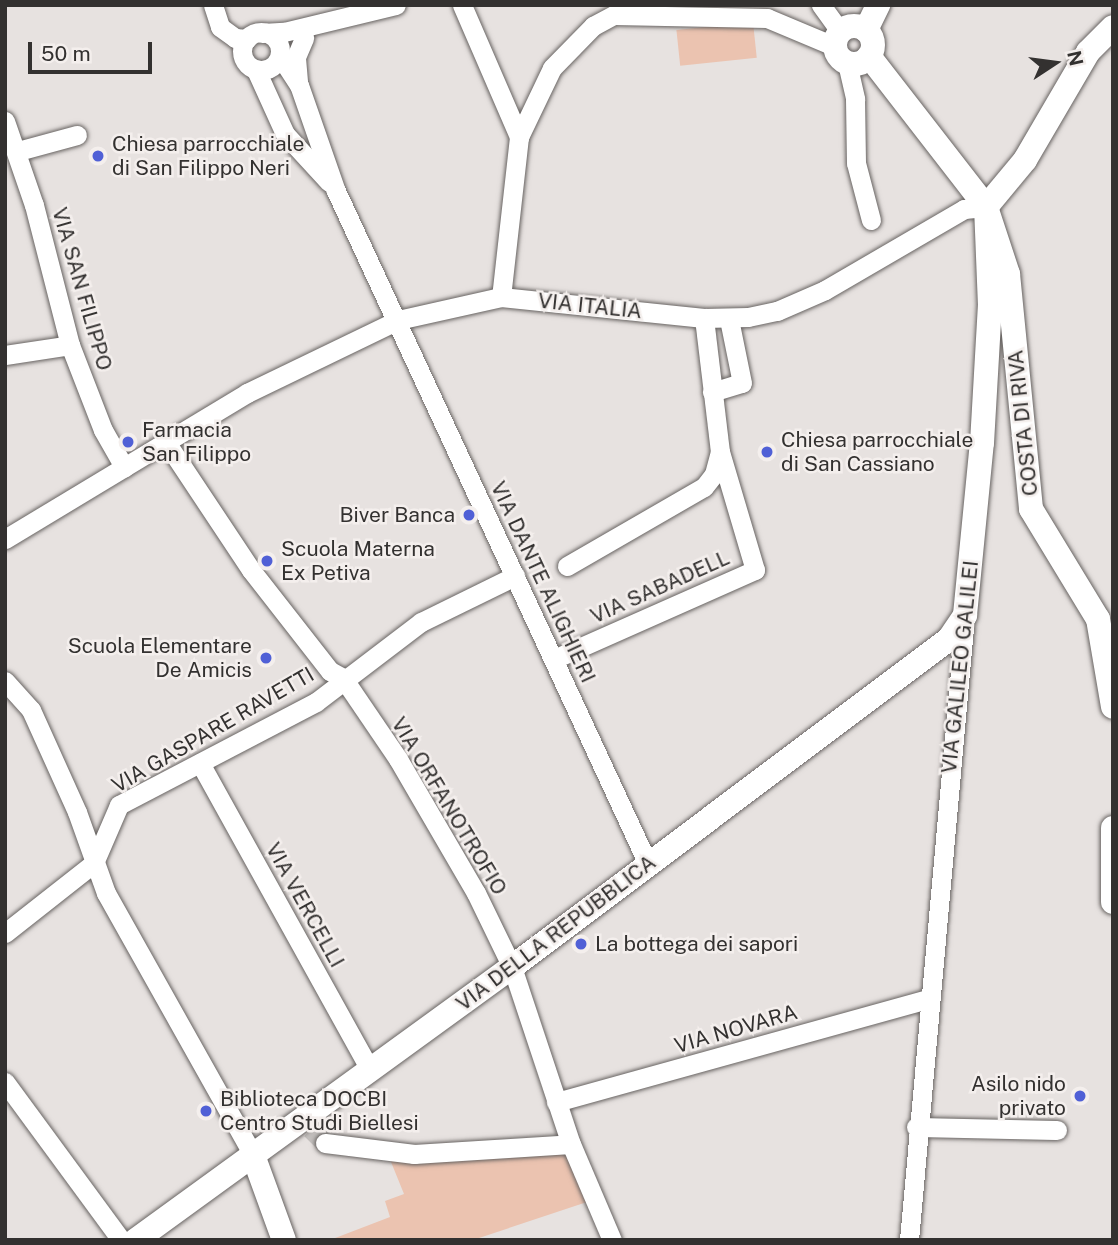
<!DOCTYPE html>
<html>
<head>
<meta charset="utf-8">
<style>
  body { margin:0 }
  #map { position:relative; width:1118px; height:1245px; overflow:hidden; background:#e7e2e0; font-family:"Public Sans",sans-serif }
  div>[style] { position:absolute }
  .green>* { inset:0; background:#ebc3b0; transform-origin:0 0 }
  .minor-tunnel>* { height:19px; margin-top:-9.5px; transform-origin:0; background:repeating-linear-gradient(90deg,#c3bfbd 0 19px,transparent 0 29px) }
  .roads { filter:drop-shadow(0 0 2px #676361) drop-shadow(0 0 2px #676361) }
  .minor>* { height:19px; margin:-9.5px; padding:0 9.5px; transform-origin:9.5px; border-radius:9.5px; background:#fff }
  .minor>.ring { margin:-9.5px; padding:0; box-sizing:content-box; background:none; border:19px solid #fff; border-radius:50% }
  .tertiary>* { height:24px; margin:-12px; padding:0 12px; transform-origin:12px; border-radius:12px; background:#fff }
  .tertiary>.ring { margin:-12px; padding:0; box-sizing:content-box; background:none; border:24px solid #fff; border-radius:50% }
  .dots>* { width:19px; height:19px; translate:-50% -50%; box-sizing:border-box; border:4px solid #f4efed; border-radius:50% }
  span { translate:-50% -50%; white-space:nowrap; text-align:center; line-height:1.15; -webkit-text-stroke:5px #f4efed; paint-order:stroke }
  .poi-label { font-size:21px; color:#333130 }
  .left { translate:0 -50%; text-align:left }
  .right { translate:-100% -50%; text-align:right }
  .street-label { font-size:21px; color:#333130 }
  .frame { position:absolute; inset:0; border:7px solid #333130; pointer-events:none }
  .north { position:absolute; left:1020px; top:28px; width:70px; height:70px; -webkit-text-stroke:5px #f4efed; paint-order:stroke; rotate:77deg; font-size:19px; font-weight:700; line-height:28px; text-align:center; color:#333130 }
  .north::after { content:''; display:block; margin:auto; width:24px; height:32px; background:#333130; clip-path:polygon(50% 0,100% 100%,50% 72%,0 100%) }
  .scale { position:absolute; left:28px; top:42px; width:124px; height:32px; box-sizing:border-box; border:4px solid #333130; border-top:0; padding-left:9px; font-size:21px; line-height:24px; white-space:nowrap; color:#333130; -webkit-text-stroke:5px #f4efed; paint-order:stroke }
</style>
</head>
<body>
<div id="map">
  <div class="green">
    <i style="left:753px;top:22px;width:36px;height:77px;rotate:84deg"></i>
    <i style="clip-path:polygon(567px 1153px,587px 1202px,473px 1240px,330px 1240px,390px 1217px,385px 1201px,404px 1194px,389px 1157px)"></i>
  </div>
  <div class="minor-tunnel">
    <i style="left:311px;top:1129px;width:20px;rotate:45deg"></i>
  </div>
  <div class="roads">
    <div class="minor">
      <i style="left:213px;top:5px;width:23px;rotate:72deg"></i>
      <i style="left:220px;top:27px;width:19px;rotate:36deg"></i>
      <i style="left:235px;top:38px;width:12px;rotate:5deg"></i>
      <i style="left:462px;top:5px;width:144px;rotate:66.6deg"></i>
      <i style="left:519px;top:137px;width:161px;rotate:96.4deg"></i>
      <i style="left:821px;top:5px;width:32px;rotate:54deg"></i>
      <i class="ring" style="left:242px;top:32px;width:19px;height:19px"></i>
      <i style="left:262px;top:33px;width:22px;rotate:-3deg"></i>
      <i style="left:284px;top:32px;width:115px;rotate:-13.6deg"></i>
      <i style="left:280px;top:56px;width:35px;rotate:57deg"></i>
      <i style="left:299px;top:85px;width:112px;rotate:70.8deg"></i>
      <i style="left:336px;top:191px;width:742px;rotate:65.13deg"></i>
      <i style="left:847px;top:63px;width:37px;rotate:77deg"></i>
      <i style="left:855px;top:99px;width:64px;rotate:89.1deg"></i>
      <i style="left:856px;top:163px;width:59px;rotate:75.3deg"></i>
      <i style="left:256px;top:70px;width:70px;rotate:65.6deg"></i>
      <i style="left:285px;top:134px;width:65px;rotate:47.5deg"></i>
      <i style="left:298px;top:81px;width:24px;rotate:-95deg"></i>
      <i style="left:296px;top:57px;width:21px;rotate:-67deg"></i>
      <i style="left:5px;top:121px;width:89px;rotate:71deg"></i>
      <i style="left:34px;top:205px;width:145px;rotate:75.6deg"></i>
      <i style="left:70px;top:345px;width:91px;rotate:68.8deg"></i>
      <i style="left:103px;top:430px;width:43px;rotate:60.4deg"></i>
      <i style="left:519px;top:137px;width:76px;rotate:-64.4deg"></i>
      <i style="left:552px;top:68px;width:59px;rotate:-45.7deg"></i>
      <i style="left:593px;top:26px;width:24px;rotate:-28deg"></i>
      <i style="left:614px;top:15px;width:153px;rotate:1.1deg"></i>
      <i style="left:767px;top:18px;width:73px;rotate:22.7deg"></i>
      <i style="left:18px;top:151px;width:61px;rotate:-15.2deg"></i>
      <i style="left:5px;top:355px;width:66px;rotate:-8.7deg"></i>
      <i style="left:712px;top:392px;width:31px;rotate:-17deg"></i>
      <i style="left:742px;top:383px;width:65px;rotate:-101.5deg"></i>
      <i style="left:166px;top:442px;width:154px;rotate:56.4deg"></i>
      <i style="left:251px;top:570px;width:128px;rotate:52deg"></i>
      <i style="left:330px;top:671px;width:15px;rotate:28deg"></i>
      <i style="left:343px;top:678px;width:98px;rotate:55.8deg"></i>
      <i style="left:398px;top:759px;width:155px;rotate:59.8deg"></i>
      <i style="left:476px;top:893px;width:82px;rotate:64.1deg"></i>
      <i style="left:512px;top:967px;width:187px;rotate:71.6deg"></i>
      <i style="left:571px;top:1144px;width:104px;rotate:66.9deg"></i>
      <i style="left:5px;top:539px;width:283px;rotate:-31.1deg"></i>
      <i style="left:247px;top:393px;width:168px;rotate:-25.8deg"></i>
      <i style="left:398px;top:320px;width:106px;rotate:-12.6deg"></i>
      <i style="left:501px;top:297px;width:204px;rotate:5.9deg"></i>
      <i style="left:704px;top:318px;width:44px;rotate:-1.3deg"></i>
      <i style="left:748px;top:317px;width:30px;rotate:-12deg"></i>
      <i style="left:777px;top:311px;width:52px;rotate:-23.6deg"></i>
      <i style="left:825px;top:290px;width:161px;rotate:-30.2deg"></i>
      <i style="left:964px;top:209px;width:22px;rotate:-5deg"></i>
      <i style="left:567px;top:566px;width:158px;rotate:-30deg"></i>
      <i style="left:704px;top:487px;width:16px;rotate:-52deg"></i>
      <i style="left:714px;top:474px;width:23px;rotate:-75deg"></i>
      <i style="left:554px;top:659px;width:220px;rotate:-23.9deg"></i>
      <i style="left:755px;top:570px;width:123px;rotate:-106.5deg"></i>
      <i style="left:720px;top:452px;width:135px;rotate:-96.8deg"></i>
      <i style="left:5px;top:681px;width:39px;rotate:48deg"></i>
      <i style="left:31px;top:710px;width:112px;rotate:65.7deg"></i>
      <i style="left:77px;top:812px;width:86px;rotate:70.3deg"></i>
      <i style="left:106px;top:893px;width:300px;rotate:60.7deg"></i>
      <i style="left:200px;top:763px;width:351px;rotate:61deg"></i>
      <i style="left:5px;top:933px;width:113px;rotate:-38.2deg"></i>
      <i style="left:94px;top:863px;width:63px;rotate:-66.7deg"></i>
      <i style="left:119px;top:805px;width:222px;rotate:-27.6deg"></i>
      <i style="left:316px;top:702px;width:132px;rotate:-37.3deg"></i>
      <i style="left:421px;top:622px;width:105px;rotate:-26.1deg"></i>
      <i style="left:5px;top:1082px;width:196px;rotate:53.7deg"></i>
      <i style="left:556px;top:1102px;width:385px;rotate:-15.5deg"></i>
      <i style="left:916px;top:1127px;width:141px;rotate:1.2deg"></i>
      <i style="left:325px;top:1143px;width:90px;rotate:7deg"></i>
      <i style="left:414px;top:1154px;width:157px;rotate:-3.6deg"></i>
      <i style="left:909px;top:1240px;width:627px;rotate:-84.87deg"></i>
    </div>
    <div class="tertiary">
      <i class="ring" style="left:835px;top:26px;width:14px;height:14px"></i>
      <i style="left:866px;top:30px;width:28px;rotate:-64deg"></i>
      <i style="left:869px;top:56px;width:191px;rotate:52.2deg"></i>
      <i style="left:986px;top:207px;width:71px;rotate:71.8deg"></i>
      <i style="left:1008px;top:274px;width:236px;rotate:84.4deg"></i>
      <i style="left:1031px;top:509px;width:129px;rotate:58.7deg"></i>
      <i style="left:1098px;top:619px;width:89px;rotate:80.3deg"></i>
      <i style="left:986px;top:207px;width:61px;rotate:-50.3deg"></i>
      <i style="left:1025px;top:160px;width:125px;rotate:-59.7deg"></i>
      <i style="left:1088px;top:52px;width:35px;rotate:-45deg"></i>
      <i style="left:1113px;top:828px;width:74px;rotate:90deg"></i>
      <i style="left:253px;top:1155px;width:90px;rotate:70deg"></i>
      <i style="left:136px;top:1240px;width:465px;rotate:-36deg"></i>
      <i style="left:512px;top:967px;width:546px;rotate:-36.89deg"></i>
      <i style="left:949px;top:639px;width:29px;rotate:-56deg"></i>
      <i style="left:965px;top:615px;width:173px;rotate:-84.4deg"></i>
      <i style="left:982px;top:443px;width:137px;rotate:-86.7deg"></i>
      <i style="left:990px;top:306px;width:99px;rotate:-92.3deg"></i>
    </div>
  </div>
  <div class="dots">
    <i style="left:98px;top:156px;background:#5060d6"></i>
    <i style="left:128px;top:442px;background:#5060d6"></i>
    <i style="left:767px;top:452px;background:#5060d6"></i>
    <i style="left:469px;top:515px;background:#5060d6"></i>
    <i style="left:267px;top:561px;background:#5060d6"></i>
    <i style="left:266px;top:658px;background:#5060d6"></i>
    <i style="left:581px;top:944px;background:#5060d6"></i>
    <i style="left:1080px;top:1096px;background:#5060d6"></i>
    <i style="left:206px;top:1111px;background:#5060d6"></i>
  </div>
  <div class="poi-label">
    <span class="left" style="left:112px;top:156px">Chiesa parrocchiale<br>di San Filippo Neri</span>
    <span class="left" style="left:142px;top:442px">Farmacia<br>San Filippo</span>
    <span class="left" style="left:781px;top:452px">Chiesa parrocchiale<br>di San Cassiano</span>
    <span class="right" style="left:455px;top:515px">Biver Banca</span>
    <span class="left" style="left:281px;top:561px">Scuola Materna<br>Ex Petiva</span>
    <span class="right" style="left:252px;top:658px">Scuola Elementare<br>De Amicis</span>
    <span class="left" style="left:595px;top:944px">La bottega dei sapori</span>
    <span class="right" style="left:1066px;top:1096px">Asilo nido<br>privato</span>
    <span class="left" style="left:220px;top:1111px">Biblioteca DOCBI<br>Centro Studi Biellesi</span>
  </div>
  <div class="street-label">
    <span style="left:82px;top:289px;rotate:74deg">VIA SAN FILIPPO</span>
    <span style="left:590px;top:306px;rotate:6deg">VIA ITALIA</span>
    <span style="left:1023px;top:423px;rotate:-96deg">COSTA DI RIVA</span>
    <span style="left:543px;top:582px;rotate:65deg">VIA DANTE ALIGHIERI</span>
    <span style="left:660px;top:587px;rotate:-24deg">VIA SABADELL</span>
    <span style="left:960px;top:667px;rotate:-84deg">VIA GALILEO GALILEI</span>
    <span style="left:213px;top:730px;rotate:-30deg">VIA GASPARE RAVETTI</span>
    <span style="left:449px;top:806px;rotate:59deg">VIA ORFANOTROFIO</span>
    <span style="left:305px;top:905px;rotate:61deg">VIA VERCELLI</span>
    <span style="left:556px;top:933px;rotate:-37deg">VIA DELLA REPUBBLICA</span>
    <span style="left:736px;top:1029px;rotate:-16deg">VIA NOVARA</span>
  </div>
  <div class="frame"></div>
  <div class="north">N</div>
  <div class="scale">50 m</div>
</div>
</body>
</html>
